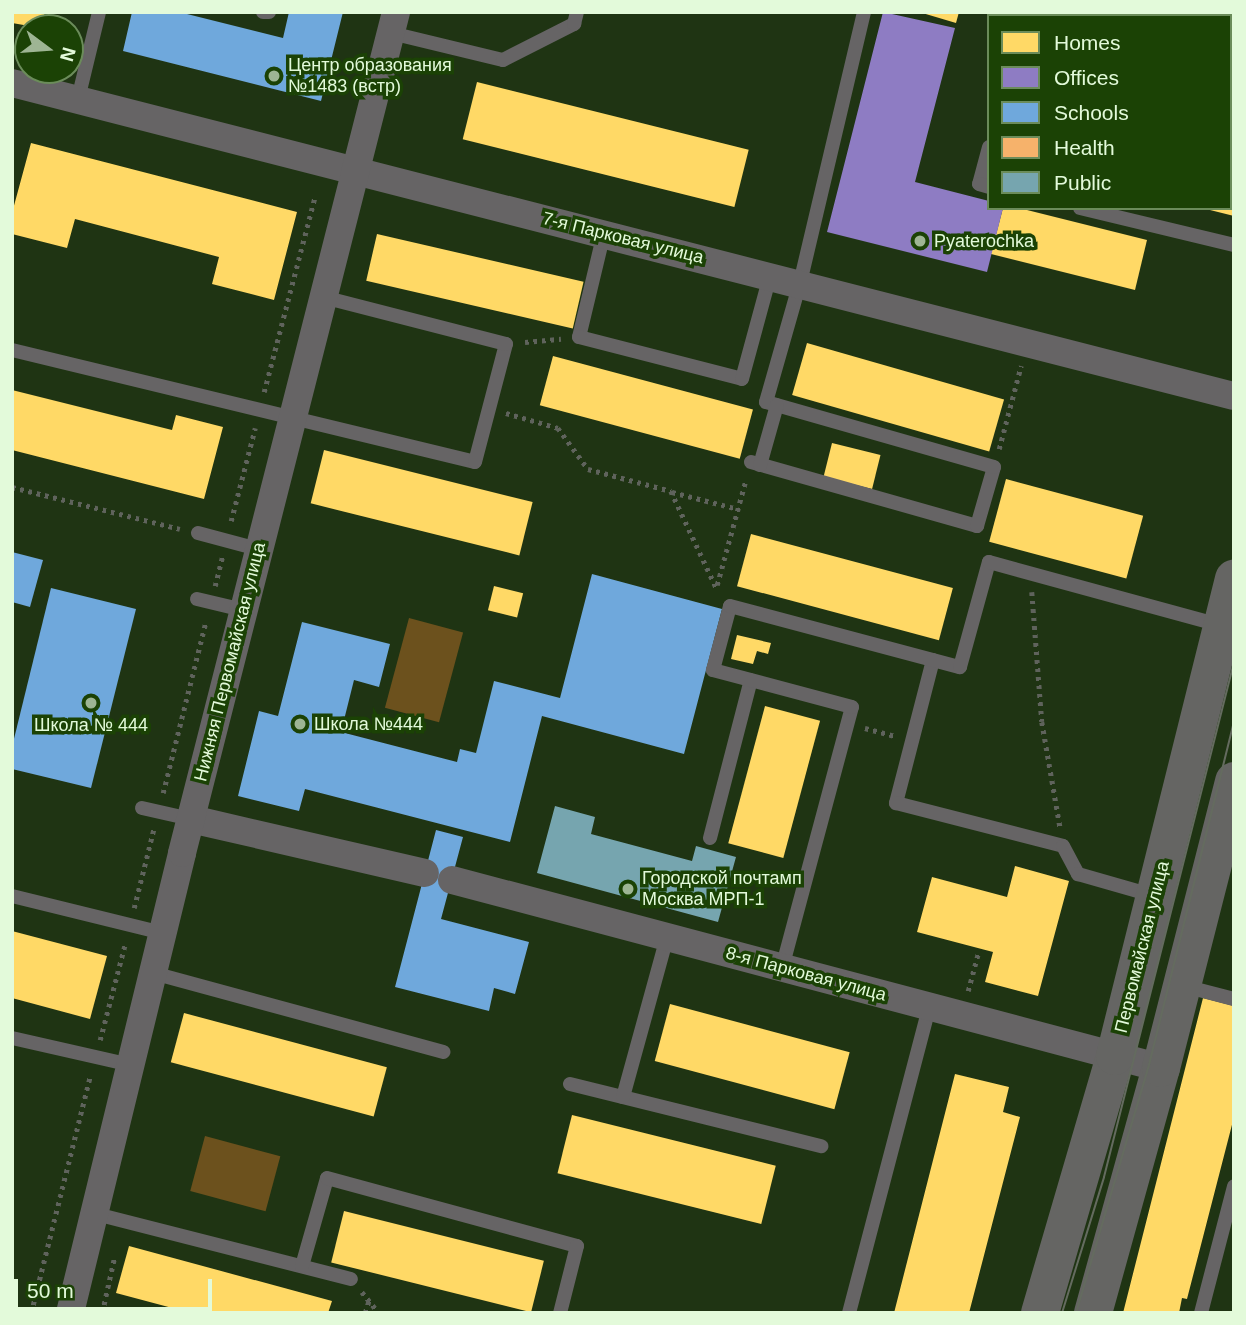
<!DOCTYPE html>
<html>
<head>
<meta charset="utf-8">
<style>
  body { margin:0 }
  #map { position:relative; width:1246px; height:1325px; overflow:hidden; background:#1f3413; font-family:Arial,sans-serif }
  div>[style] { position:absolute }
  .green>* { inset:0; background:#6c511d; transform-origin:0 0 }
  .homes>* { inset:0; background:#ffd966; transform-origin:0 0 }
  .offices>* { inset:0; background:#8e7cc3 }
  .schools>* { inset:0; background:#6fa8dc }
  .health>* { inset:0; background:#f6b26b; transform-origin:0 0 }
  .public>* { inset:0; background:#76a5af }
  .path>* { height:4.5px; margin-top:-2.25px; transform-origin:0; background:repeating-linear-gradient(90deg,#5f635c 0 3.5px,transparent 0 8.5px) }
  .lane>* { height:14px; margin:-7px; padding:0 7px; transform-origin:7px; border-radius:7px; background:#666465 }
  .street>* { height:28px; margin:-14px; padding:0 14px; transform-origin:14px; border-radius:14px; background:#666465 }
  .secondary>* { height:38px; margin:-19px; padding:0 19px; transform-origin:19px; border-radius:19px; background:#656563 }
  .tram>* { height:2px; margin:-1px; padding:0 1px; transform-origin:1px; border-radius:1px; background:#646b5f }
  .dots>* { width:19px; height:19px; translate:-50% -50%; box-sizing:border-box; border:4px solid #1b4205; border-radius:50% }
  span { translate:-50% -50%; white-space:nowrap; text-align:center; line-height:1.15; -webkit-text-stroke:7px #1b4205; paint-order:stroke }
  .poi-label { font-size:18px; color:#e3fada }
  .left { translate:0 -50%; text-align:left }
  .street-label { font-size:18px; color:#e3fada }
  .frame { position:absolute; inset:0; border:14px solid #e3fada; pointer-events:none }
  .legend { position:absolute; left:987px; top:14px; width:245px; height:196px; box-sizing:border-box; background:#1b4205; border:2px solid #6b8c5a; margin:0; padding:9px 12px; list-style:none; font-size:21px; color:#e3fada }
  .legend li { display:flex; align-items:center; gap:14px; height:35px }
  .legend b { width:35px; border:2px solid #6b8c5a }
  .north { position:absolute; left:14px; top:14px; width:70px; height:70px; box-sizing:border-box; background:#1b4205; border:2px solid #6b8c5a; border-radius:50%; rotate:106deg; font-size:19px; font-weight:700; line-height:28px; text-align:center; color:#e3fada }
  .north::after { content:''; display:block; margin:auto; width:24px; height:32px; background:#9eb594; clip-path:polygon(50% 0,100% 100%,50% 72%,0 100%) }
  .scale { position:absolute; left:14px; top:1279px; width:198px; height:32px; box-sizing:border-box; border:4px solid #e3fada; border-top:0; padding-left:9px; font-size:21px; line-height:24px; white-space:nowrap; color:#e3fada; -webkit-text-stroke:5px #1b4205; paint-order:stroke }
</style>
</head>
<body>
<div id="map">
  <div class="green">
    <i style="left:409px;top:618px;width:56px;height:93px;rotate:15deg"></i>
    <i style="left:205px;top:1136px;width:78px;height:57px;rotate:15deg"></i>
  </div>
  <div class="homes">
    <i style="clip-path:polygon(12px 12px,45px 12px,41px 28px,12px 23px)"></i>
    <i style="clip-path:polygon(919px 12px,959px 12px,956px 23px)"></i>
    <i style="left:477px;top:82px;width:280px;height:59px;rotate:14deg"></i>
    <i style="clip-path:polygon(1230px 97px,1234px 98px,1234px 216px,1206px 209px,1230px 208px)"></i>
    <i style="clip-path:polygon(31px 143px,297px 212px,274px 300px,212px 284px,219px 257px,75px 219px,67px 248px,12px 234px,12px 213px)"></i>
    <i style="clip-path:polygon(1003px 208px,1019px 208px,1147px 240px,1135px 290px,991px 254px)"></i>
    <i style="left:377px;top:234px;width:212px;height:48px;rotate:13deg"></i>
    <i style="left:807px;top:343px;width:205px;height:54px;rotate:16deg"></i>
    <i style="left:553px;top:356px;width:207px;height:51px;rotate:15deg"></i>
    <i style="clip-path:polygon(12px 390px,172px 430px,176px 415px,223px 427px,204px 499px,12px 450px)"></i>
    <i style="left:832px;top:443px;width:50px;height:35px;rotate:14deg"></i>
    <i style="left:324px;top:450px;width:215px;height:55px;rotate:14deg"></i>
    <i style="left:1006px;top:479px;width:142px;height:65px;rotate:15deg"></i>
    <i style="left:751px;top:534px;width:209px;height:54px;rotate:15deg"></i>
    <i style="left:494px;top:586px;width:30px;height:25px;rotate:14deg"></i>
    <i style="clip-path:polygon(737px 635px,771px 643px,768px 654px,757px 651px,753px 664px,731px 659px)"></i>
    <i style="left:765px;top:706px;width:57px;height:142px;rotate:15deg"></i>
    <i style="clip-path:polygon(1015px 866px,1069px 881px,1038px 996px,985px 982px,993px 952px,917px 932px,932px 877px,1007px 897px)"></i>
    <i style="clip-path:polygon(12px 931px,107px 956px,90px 1019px,12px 998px)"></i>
    <i style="clip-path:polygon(1203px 998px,1234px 1006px,1234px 1117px,1187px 1299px,1182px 1298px,1179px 1313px,1123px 1313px)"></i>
    <i style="left:670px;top:1004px;width:186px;height:59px;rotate:15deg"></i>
    <i style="left:184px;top:1013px;width:210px;height:51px;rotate:15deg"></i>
    <i style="clip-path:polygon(955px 1074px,1009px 1087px,1003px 1112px,1020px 1117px,969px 1313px,894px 1313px)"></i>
    <i style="left:572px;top:1115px;width:210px;height:60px;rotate:14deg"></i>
    <i style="left:344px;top:1211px;width:206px;height:53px;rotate:14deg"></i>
    <i style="clip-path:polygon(129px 1246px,332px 1301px,328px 1313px,191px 1313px,116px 1293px)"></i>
  </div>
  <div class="offices">
    <i style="clip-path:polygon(883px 12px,955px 28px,915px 182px,989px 201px,989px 208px,1003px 208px,987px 272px,827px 232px)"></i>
  </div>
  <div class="schools">
    <i style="clip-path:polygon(132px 12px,179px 12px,283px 38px,289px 12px,343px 12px,321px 101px,123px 51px)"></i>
    <i style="clip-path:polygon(12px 552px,43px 560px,30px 607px,12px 602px)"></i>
    <i style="clip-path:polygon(592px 574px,722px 609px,684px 754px,542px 716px,510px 842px,305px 789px,299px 811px,238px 796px,259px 711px,278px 716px,302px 622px,390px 644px,379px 687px,354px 680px,341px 732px,457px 762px,460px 749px,476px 753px,494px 681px,560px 698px)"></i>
    <i style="clip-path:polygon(51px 588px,136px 609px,91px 788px,12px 769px,12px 747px)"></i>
    <i style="clip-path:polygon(436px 830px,463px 837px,441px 919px,529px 942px,515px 994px,494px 988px,489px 1011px,395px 987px)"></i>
  </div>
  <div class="health">
    <i style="left:1167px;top:12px;width:52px;height:4px"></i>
  </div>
  <div class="public">
    <i style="clip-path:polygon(555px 806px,595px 817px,591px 834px,692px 861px,696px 846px,736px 857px,718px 922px,537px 873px)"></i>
  </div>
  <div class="path">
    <i style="left:525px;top:342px;width:36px;rotate:-5deg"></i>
    <i style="left:264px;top:392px;width:203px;rotate:-75.4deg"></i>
    <i style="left:506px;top:413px;width:54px;rotate:16.1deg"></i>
    <i style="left:558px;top:428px;width:51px;rotate:53.8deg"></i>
    <i style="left:588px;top:469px;width:86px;rotate:14.8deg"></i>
    <i style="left:671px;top:491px;width:106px;rotate:64.9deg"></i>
    <i style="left:999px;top:449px;width:86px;rotate:-75.2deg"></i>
    <i style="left:12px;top:487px;width:173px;rotate:14deg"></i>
    <i style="left:672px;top:492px;width:68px;rotate:14.4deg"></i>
    <i style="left:231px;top:521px;width:96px;rotate:-75.5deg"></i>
    <i style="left:717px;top:585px;width:110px;rotate:-74.7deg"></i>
    <i style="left:215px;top:586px;width:30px;rotate:-76deg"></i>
    <i style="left:1032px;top:592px;width:130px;rotate:85.6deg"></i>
    <i style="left:1042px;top:722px;width:106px;rotate:80.2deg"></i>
    <i style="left:865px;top:728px;width:30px;rotate:15deg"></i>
    <i style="left:163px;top:793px;width:177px;rotate:-76deg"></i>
    <i style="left:134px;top:908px;width:82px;rotate:-76deg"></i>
    <i style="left:968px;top:991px;width:38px;rotate:-75deg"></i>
    <i style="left:100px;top:1040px;width:99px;rotate:-75.4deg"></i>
    <i style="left:362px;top:1292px;width:27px;rotate:51deg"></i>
    <i style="left:31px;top:1313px;width:244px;rotate:-76deg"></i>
    <i style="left:102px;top:1313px;width:55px;rotate:-77.5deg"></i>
    <i style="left:365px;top:1313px;width:14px;rotate:-73deg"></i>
  </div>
  <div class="lane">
    <i style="left:263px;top:12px;width:6px"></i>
    <i style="left:1022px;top:16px;width:4px;rotate:-76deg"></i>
    <i style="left:391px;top:33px;width:115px;rotate:13.6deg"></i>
    <i style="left:503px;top:60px;width:80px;rotate:-26.9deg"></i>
    <i style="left:574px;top:24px;width:12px;rotate:-76deg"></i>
    <i style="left:78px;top:99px;width:89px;rotate:-76.4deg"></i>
    <i style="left:989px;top:147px;width:38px;rotate:105deg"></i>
    <i style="left:979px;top:184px;width:10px;rotate:17deg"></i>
    <i style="left:1080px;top:208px;width:158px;rotate:13.5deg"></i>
    <i style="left:604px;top:233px;width:107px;rotate:103.5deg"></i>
    <i style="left:579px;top:337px;width:168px;rotate:14.4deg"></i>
    <i style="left:742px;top:379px;width:107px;rotate:-74.8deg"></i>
    <i style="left:12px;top:350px;width:476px;rotate:13.6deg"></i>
    <i style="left:475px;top:462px;width:122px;rotate:-75.3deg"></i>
    <i style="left:506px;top:344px;width:189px;rotate:-165.6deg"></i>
    <i style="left:751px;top:462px;width:235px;rotate:15.8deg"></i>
    <i style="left:977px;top:526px;width:61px;rotate:-73.9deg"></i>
    <i style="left:994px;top:467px;width:237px;rotate:-164.1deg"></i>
    <i style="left:766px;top:402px;width:124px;rotate:-74.1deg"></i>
    <i style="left:800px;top:283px;width:278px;rotate:-76.7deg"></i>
    <i style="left:760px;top:465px;width:62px;rotate:-74.2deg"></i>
    <i style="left:198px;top:533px;width:62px;rotate:14.9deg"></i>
    <i style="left:197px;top:599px;width:47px;rotate:13.4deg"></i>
    <i style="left:933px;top:660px;width:148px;rotate:104.5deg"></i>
    <i style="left:896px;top:803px;width:172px;rotate:14.4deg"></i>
    <i style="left:1063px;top:846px;width:32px;rotate:62deg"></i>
    <i style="left:1078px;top:874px;width:80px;rotate:15.9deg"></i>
    <i style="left:142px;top:808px;width:50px;rotate:12.7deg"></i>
    <i style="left:710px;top:838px;width:163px;rotate:-75.5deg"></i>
    <i style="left:12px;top:896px;width:155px;rotate:13.8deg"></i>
    <i style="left:782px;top:968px;width:270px;rotate:-75deg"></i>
    <i style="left:852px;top:707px;width:144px;rotate:-165.1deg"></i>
    <i style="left:713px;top:670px;width:66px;rotate:-75.1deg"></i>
    <i style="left:730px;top:606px;width:238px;rotate:14.9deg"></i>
    <i style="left:960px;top:667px;width:109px;rotate:-74.6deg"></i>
    <i style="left:989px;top:562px;width:239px;rotate:15.3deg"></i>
    <i style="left:153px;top:973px;width:301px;rotate:15.2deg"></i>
    <i style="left:1184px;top:986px;width:52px;rotate:14.6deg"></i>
    <i style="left:12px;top:1038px;width:122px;rotate:12.8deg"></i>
    <i style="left:570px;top:1084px;width:259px;rotate:13.9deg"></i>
    <i style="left:623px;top:1097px;width:166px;rotate:-74.6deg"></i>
    <i style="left:96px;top:1214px;width:263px;rotate:14.3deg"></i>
    <i style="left:302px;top:1266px;width:91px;rotate:-74.1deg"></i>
    <i style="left:327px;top:1178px;width:259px;rotate:15.2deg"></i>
    <i style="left:577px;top:1246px;width:69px;rotate:104.2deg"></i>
    <i style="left:849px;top:1313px;width:316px;rotate:-75.3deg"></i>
    <i style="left:1201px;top:1313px;width:131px;rotate:-75.4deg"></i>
  </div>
  <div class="street">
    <i style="left:12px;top:83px;width:1261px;rotate:14.37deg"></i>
    <i style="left:191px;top:819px;width:240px;rotate:13deg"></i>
    <i style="left:452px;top:880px;width:734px;rotate:14.85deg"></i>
    <i style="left:70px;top:1313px;width:473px;rotate:-76.3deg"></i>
    <i style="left:182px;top:853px;width:868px;rotate:-75.72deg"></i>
  </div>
  <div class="secondary">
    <i style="left:1040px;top:1313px;width:268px;rotate:-73.7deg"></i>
    <i style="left:1115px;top:1056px;width:492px;rotate:-76deg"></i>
    <i style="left:1093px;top:1313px;width:254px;rotate:-74.5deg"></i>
    <i style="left:1161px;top:1068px;width:296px;rotate:-75.7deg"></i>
  </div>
  <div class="tram">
    <i style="left:1062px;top:1313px;width:142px;rotate:-72.8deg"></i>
    <i style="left:1104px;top:1177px;width:531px;rotate:-75.83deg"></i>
    <i style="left:1076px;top:1313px;width:259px;rotate:-73.6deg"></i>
    <i style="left:1149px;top:1065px;width:353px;rotate:-76.1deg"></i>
  </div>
  <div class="dots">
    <i style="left:274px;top:76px;background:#9eb594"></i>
    <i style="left:920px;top:241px;background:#9eb594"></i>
    <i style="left:91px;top:703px;background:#9eb594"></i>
    <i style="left:300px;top:724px;background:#9eb594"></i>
    <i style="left:628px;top:889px;background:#9eb594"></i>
  </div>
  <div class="poi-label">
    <span class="left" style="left:288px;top:76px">Центр образования<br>№1483 (встр)</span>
    <span class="left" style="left:934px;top:241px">Pyaterochka</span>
    <span class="left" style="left:314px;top:724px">Школа №444</span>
    <span style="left:91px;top:725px">Школа № 444</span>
    <span class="left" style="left:642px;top:889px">Городской почтамп<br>Москва МРП-1</span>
  </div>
  <div class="street-label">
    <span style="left:623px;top:238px;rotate:14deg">7-я Парковая улица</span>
    <span style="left:230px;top:662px;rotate:-76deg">Нижняя Первомайская улица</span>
    <span style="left:1142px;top:947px;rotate:-76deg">Первомайская улица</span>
    <span style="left:806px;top:974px;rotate:15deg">8-я Парковая улица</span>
  </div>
  <div class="frame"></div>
  <ul class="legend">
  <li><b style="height:19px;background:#ffd966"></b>Homes</li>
  <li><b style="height:19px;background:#8e7cc3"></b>Offices</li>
  <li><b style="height:19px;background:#6fa8dc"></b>Schools</li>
  <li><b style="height:19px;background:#f6b26b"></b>Health</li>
  <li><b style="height:19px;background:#76a5af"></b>Public</li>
  </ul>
  <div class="north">N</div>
  <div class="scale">50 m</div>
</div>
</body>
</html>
